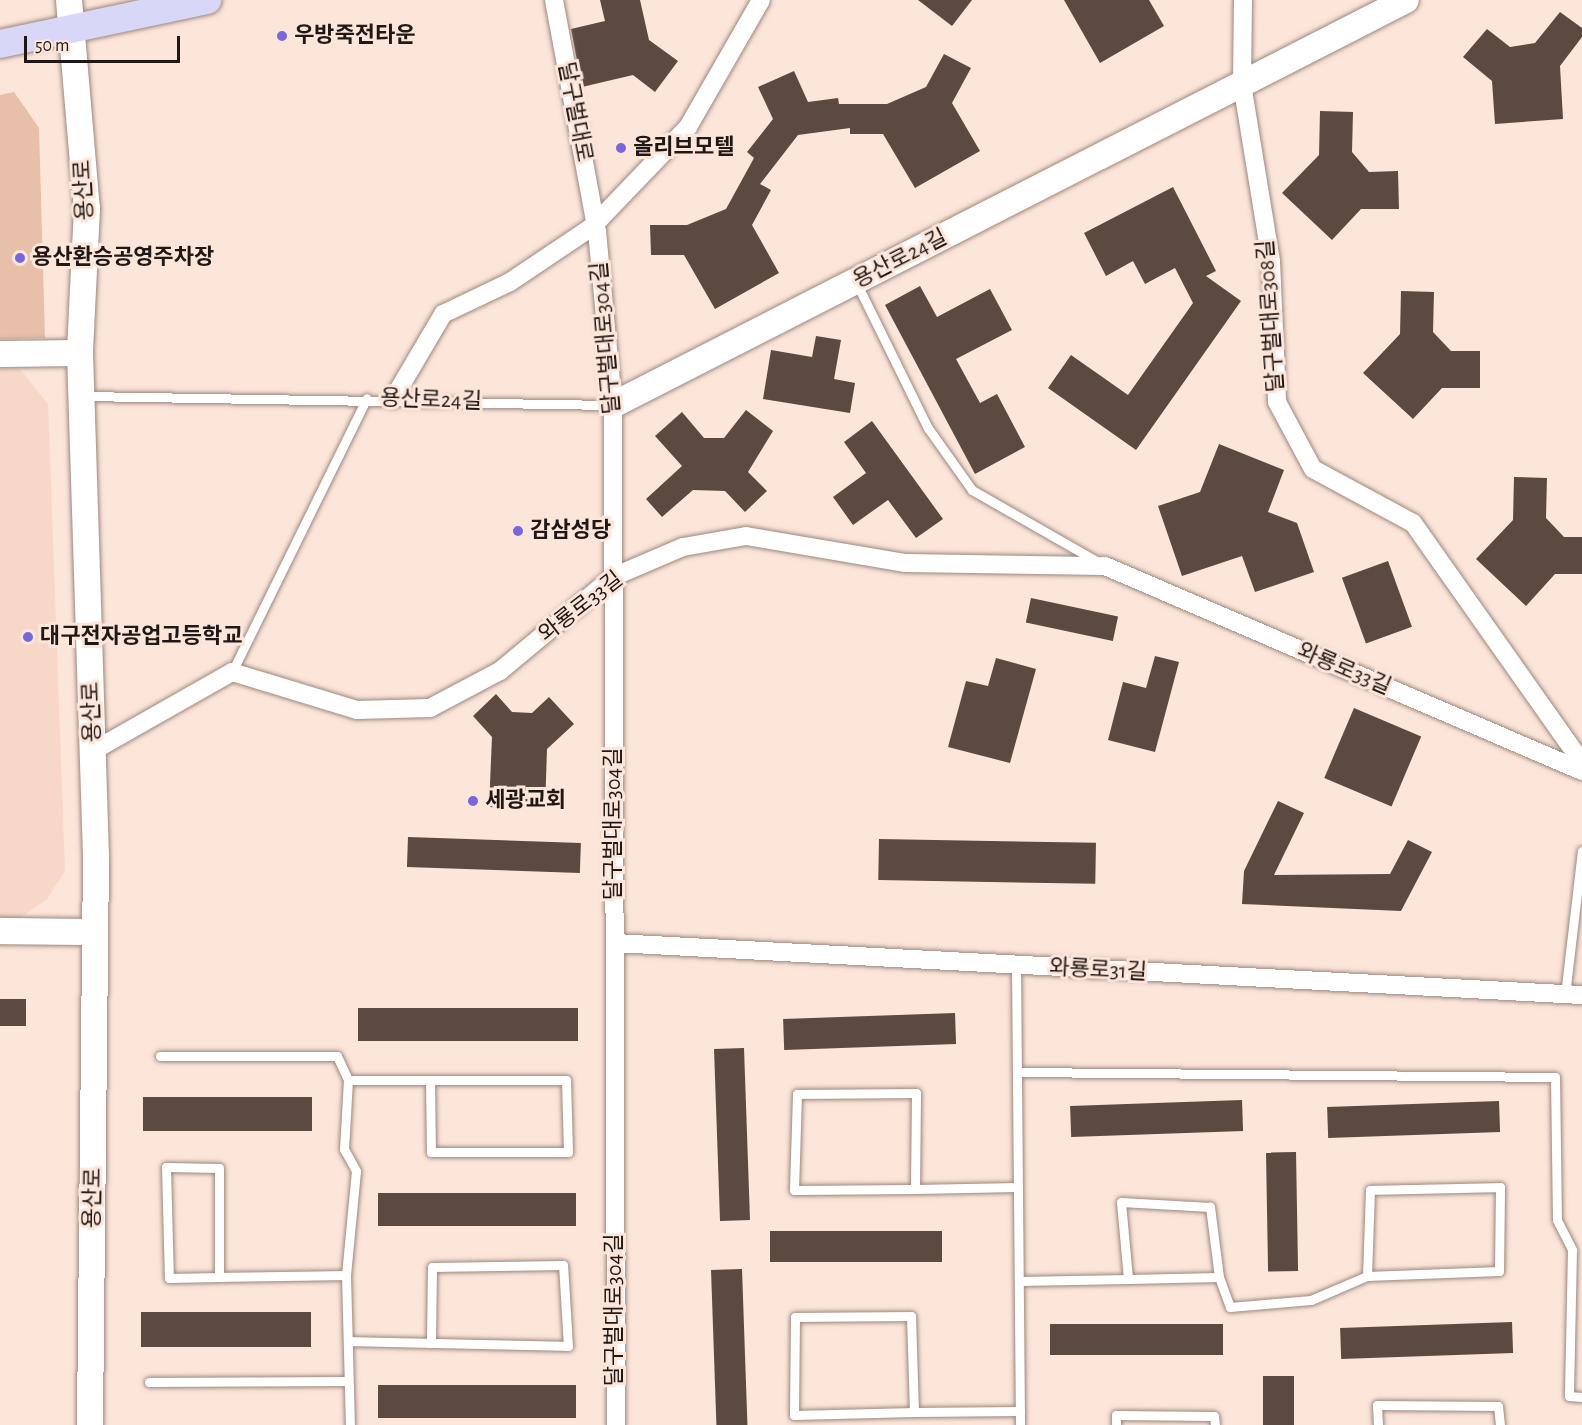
<!DOCTYPE html>
<html>
<head>
<meta charset="utf-8">
<style>
  body { margin:0 }
  #map { position:relative; width:1582px; height:1425px; overflow:hidden; background:#fce5d9; font-family:"Alegreya Sans","Noto Sans KR",sans-serif }
  div>[style] { position:absolute }
  .built>* { inset:0; background:#f7d8c8 }
  .green>* { inset:0; background:#e8bfa8 }
  .building>* { inset:0; background:#5c493f; transform-origin:0 0 }
  .roads { filter:drop-shadow(0 0 2px #9d887d) drop-shadow(0 0 2px #9d887d) }
  .lane>* { height:9px; margin:-4.5px; padding:0 4.5px; transform-origin:4.5px; border-radius:4.5px; background:#fff }
  .street>* { height:18px; margin:-9px; padding:0 9px; transform-origin:9px; border-radius:9px; background:#fff }
  .secondary>* { height:26px; margin:-13px; padding:0 13px; transform-origin:13px; border-radius:13px; background:#fff }
  .primary>* { height:28px; margin:-14px; padding:0 14px; transform-origin:14px; border-radius:14px; background:#d8d7f8 }
  .dots>* { width:16px; height:16px; translate:-50% -50%; box-sizing:border-box; border:3px solid #fce5d9; border-radius:50% }
  span { translate:-50% -50%; white-space:nowrap; text-align:center; line-height:1.15; -webkit-text-stroke:6px #fce5d9; paint-order:stroke }
  .poi-label { font-size:22px; color:#201814; font-weight:700 }
  .left { translate:0 -50%; text-align:left }
  .street-label { font-size:22px; color:#201814 }
  .scale { position:absolute; left:24px; top:36px; width:156px; height:27px; box-sizing:border-box; border:3px solid #201814; border-top:0; padding-left:8px; font-size:18px; line-height:21px; white-space:nowrap; color:#201814; -webkit-text-stroke:4px #fce5d9; paint-order:stroke }
</style>
</head>
<body>
<div id="map">
  <div class="built">
    <div style="clip-path:polygon(0 369px,20px 369px,48px 404px,65px 871px,47px 899px,16px 921px,0 921px)"></div>
  </div>
  <div class="green">
    <div style="clip-path:polygon(14px 92px,39px 128px,45px 338px,0 339px,0 95px)"></div>
  </div>
  <div class="building">
    <div style="clip-path:polygon(600px 0,640px 0,649px 40px,678px 61px,655px 92px,633px 75px,582px 87px,571px 29px,605px 21px)"></div>
    <div style="clip-path:polygon(918px 0,972px 0,952px 26px)"></div>
    <div style="clip-path:polygon(1064px 0,1149px 0,1164px 26px,1100px 63px)"></div>
    <div style="clip-path:polygon(1560px 12px,1582px 28px,1582px 37px,1560px 66px,1563px 119px,1495px 124px,1492px 81px,1463px 57px,1487px 29px,1510px 47px,1535px 43px)"></div>
    <div style="clip-path:polygon(944px 54px,971px 68px,952px 103px,980px 151px,915px 188px,883px 134px,850px 134px,850px 128px,798px 135px,760px 184px,771px 190px,752px 225px,779px 273px,715px 309px,684px 255px,651px 255px,650px 225px,687px 225px,726px 209px,754px 158px,747px 152px,773px 119px,758px 87px,794px 71px,808px 102px,838px 98px,839px 104px,887px 104px,926px 87px)"></div>
    <div style="clip-path:polygon(1320px 111px,1353px 112px,1352px 152px,1369px 172px,1398px 171px,1399px 209px,1361px 209px,1332px 240px,1282px 193px,1319px 155px)"></div>
    <div style="clip-path:polygon(1173px 187px,1216px 271px,1206px 276px,1241px 301px,1136px 450px,1048px 388px,1071px 355px,1128px 395px,1193px 303px,1175px 268px,1145px 284px,1133px 261px,1106px 276px,1084px 233px)"></div>
    <div style="clip-path:polygon(920px 286px,937px 317px,990px 289px,1012px 330px,956px 359px,980px 403px,997px 394px,1025px 447px,975px 474px,885px 305px)"></div>
    <div style="clip-path:polygon(1401px 291px,1434px 292px,1433px 332px,1451px 351px,1480px 351px,1480px 388px,1442px 388px,1413px 419px,1363px 373px,1400px 334px)"></div>
    <div style="clip-path:polygon(816px 336px,841px 340px,834px 379px,855px 383px,850px 413px,763px 399px,771px 350px,812px 357px)"></div>
    <div style="clip-path:polygon(746px 410px,773px 431px,748px 472px,767px 491px,745px 512px,725px 491px,693px 490px,662px 517px,646px 499px,682px 466px,655px 436px,682px 412px,704px 438px,724px 438px)"></div>
    <div style="clip-path:polygon(872px 421px,943px 519px,916px 538px,888px 500px,853px 525px,833px 497px,866px 473px,844px 442px)"></div>
    <div style="clip-path:polygon(1219px 444px,1284px 470px,1268px 512px,1297px 523px,1314px 572px,1255px 592px,1242px 556px,1182px 576px,1158px 506px,1200px 492px)"></div>
    <div style="clip-path:polygon(1514px 477px,1547px 478px,1546px 518px,1564px 537px,1582px 537px,1582px 574px,1555px 574px,1526px 606px,1476px 559px,1513px 520px)"></div>
    <div style="left:1388px;top:561px;width:70px;height:49px;rotate:70deg"></div>
    <div style="left:1031px;top:598px;width:89px;height:25px;rotate:12deg"></div>
    <div style="clip-path:polygon(1155px 656px,1179px 662px,1155px 752px,1108px 740px,1123px 682px,1146px 688px)"></div>
    <div style="clip-path:polygon(996px 658px,1036px 669px,1010px 763px,948px 747px,966px 681px,988px 686px)"></div>
    <div style="clip-path:polygon(496px 694px,512px 712px,532px 713px,549px 697px,574px 724px,547px 749px,545px 809px,489px 807px,492px 737px,473px 716px)"></div>
    <div style="left:1354px;top:708px;width:73px;height:76px;rotate:23deg"></div>
    <div style="clip-path:polygon(1278px 801px,1304px 813px,1274px 875px,1390px 874px,1408px 840px,1432px 852px,1401px 911px,1242px 904px,1244px 871px)"></div>
    <div style="left:408px;top:837px;width:173px;height:30px;rotate:2deg"></div>
    <div style="left:879px;top:839px;width:217px;height:41px;rotate:1deg"></div>
    <div style="left:0;top:999px;width:26px;height:27px"></div>
    <div style="left:358px;top:1008px;width:220px;height:33px"></div>
    <div style="left:955px;top:1013px;width:31px;height:172px;rotate:88deg"></div>
    <div style="left:744px;top:1048px;width:172px;height:30px;rotate:88deg"></div>
    <div style="left:143px;top:1097px;width:169px;height:34px"></div>
    <div style="left:1242px;top:1100px;width:31px;height:172px;rotate:88deg"></div>
    <div style="left:1499px;top:1101px;width:31px;height:172px;rotate:88deg"></div>
    <div style="left:1296px;top:1152px;width:119px;height:30px;rotate:89deg"></div>
    <div style="left:378px;top:1193px;width:198px;height:33px"></div>
    <div style="left:942px;top:1231px;width:31px;height:172px;rotate:90deg"></div>
    <div style="left:742px;top:1269px;width:156px;height:31px;rotate:88deg"></div>
    <div style="left:141px;top:1312px;width:170px;height:35px"></div>
    <div style="left:1512px;top:1322px;width:31px;height:172px;rotate:88deg"></div>
    <div style="left:1223px;top:1324px;width:31px;height:173px;rotate:90deg"></div>
    <div style="left:1294px;top:1376px;width:49px;height:31px;rotate:90deg"></div>
    <div style="left:378px;top:1385px;width:198px;height:33px"></div>
  </div>
  <div class="roads">
    <div class="lane">
      <div style="left:857px;top:284px;width:161px;rotate:63.8deg"></div>
      <div style="left:928px;top:428px;width:76px;rotate:54.6deg"></div>
      <div style="left:972px;top:490px;width:145px;rotate:29.7deg"></div>
      <div style="left:84px;top:396px;width:526px;rotate:0.98deg"></div>
      <div style="left:232px;top:672px;width:305px;rotate:-63.8deg"></div>
      <div style="left:1016px;top:965px;width:460px;rotate:89.5deg"></div>
      <div style="left:1565px;top:995px;width:145px;rotate:-83.3deg"></div>
      <div style="left:160px;top:1056px;width:177px"></div>
      <div style="left:337px;top:1056px;width:26px;rotate:65deg"></div>
      <div style="left:348px;top:1080px;width:69px;rotate:93.3deg"></div>
      <div style="left:344px;top:1149px;width:25px;rotate:61deg"></div>
      <div style="left:356px;top:1171px;width:104px;rotate:95.5deg"></div>
      <div style="left:346px;top:1275px;width:150px;rotate:88.5deg"></div>
      <div style="left:1017px;top:1072px;width:538px;rotate:0.53deg"></div>
      <div style="left:1555px;top:1077px;width:143px;rotate:89.2deg"></div>
      <div style="left:1557px;top:1220px;width:34px;rotate:63deg"></div>
      <div style="left:1572px;top:1250px;width:146px;rotate:91.2deg"></div>
      <div style="left:1569px;top:1396px;width:13px;rotate:4deg"></div>
      <div style="left:348px;top:1080px;width:218px"></div>
      <div style="left:566px;top:1080px;width:72px;rotate:88.4deg"></div>
      <div style="left:568px;top:1152px;width:137px;rotate:180deg"></div>
      <div style="left:431px;top:1152px;width:72px;rotate:-90.8deg"></div>
      <div style="left:915px;top:1189px;width:96px;rotate:-89.4deg"></div>
      <div style="left:916px;top:1093px;width:119px;rotate:179.5deg"></div>
      <div style="left:797px;top:1094px;width:96px;rotate:91.8deg"></div>
      <div style="left:794px;top:1190px;width:121px;rotate:-0.5deg"></div>
      <div style="left:915px;top:1189px;width:103px;rotate:-1.1deg"></div>
      <div style="left:219px;top:1277px;width:109px;rotate:-90deg"></div>
      <div style="left:219px;top:1168px;width:53px;rotate:-178.9deg"></div>
      <div style="left:166px;top:1167px;width:111px;rotate:88.5deg"></div>
      <div style="left:169px;top:1278px;width:50px;rotate:-1.1deg"></div>
      <div style="left:219px;top:1277px;width:127px;rotate:-0.9deg"></div>
      <div style="left:1219px;top:1277px;width:32px;rotate:70deg"></div>
      <div style="left:1230px;top:1307px;width:81px;rotate:-4.9deg"></div>
      <div style="left:1311px;top:1300px;width:61px;rotate:-23.2deg"></div>
      <div style="left:1367px;top:1276px;width:132px;rotate:-2.2deg"></div>
      <div style="left:1499px;top:1271px;width:84px;rotate:-89.3deg"></div>
      <div style="left:1500px;top:1187px;width:130px;rotate:178.7deg"></div>
      <div style="left:1370px;top:1190px;width:86px;rotate:92deg"></div>
      <div style="left:1019px;top:1281px;width:109px;rotate:-1.1deg"></div>
      <div style="left:1128px;top:1279px;width:91px;rotate:-1.3deg"></div>
      <div style="left:1219px;top:1277px;width:71px;rotate:-97.3deg"></div>
      <div style="left:1210px;top:1207px;width:89px;rotate:-176.8deg"></div>
      <div style="left:1121px;top:1202px;width:77px;rotate:84.8deg"></div>
      <div style="left:349px;top:1341px;width:219px;rotate:1.3deg"></div>
      <div style="left:568px;top:1346px;width:81px;rotate:-93.5deg"></div>
      <div style="left:563px;top:1265px;width:131px;rotate:179.1deg"></div>
      <div style="left:432px;top:1267px;width:76px;rotate:90.8deg"></div>
      <div style="left:149px;top:1382px;width:198px;rotate:-0.3deg"></div>
      <div style="left:914px;top:1412px;width:96px;rotate:-91.8deg"></div>
      <div style="left:911px;top:1316px;width:116px;rotate:179.5deg"></div>
      <div style="left:795px;top:1317px;width:98px;rotate:90.6deg"></div>
      <div style="left:794px;top:1415px;width:120px;rotate:-1.4deg"></div>
      <div style="left:914px;top:1412px;width:106px;rotate:-0.5deg"></div>
      <div style="left:1116px;top:1425px;width:10px;rotate:-90deg"></div>
      <div style="left:1116px;top:1415px;width:98px;rotate:0.6deg"></div>
      <div style="left:1214px;top:1416px;width:9px;rotate:84deg"></div>
      <div style="left:1378px;top:1425px;width:20px;rotate:-93deg"></div>
      <div style="left:1377px;top:1405px;width:121px;rotate:0.5deg"></div>
      <div style="left:1498px;top:1406px;width:19px;rotate:84deg"></div>
    </div>
    <div class="street">
      <div style="left:554px;top:0;width:235px;rotate:79.5deg"></div>
      <div style="left:597px;top:231px;width:175px;rotate:84.7deg"></div>
      <div style="left:613px;top:405px;width:1020px;rotate:89.83deg"></div>
      <div style="left:1243px;top:0;width:84px;rotate:90.7deg"></div>
      <div style="left:1242px;top:84px;width:180px;rotate:80.7deg"></div>
      <div style="left:1271px;top:262px;width:140px;rotate:87.5deg"></div>
      <div style="left:1277px;top:402px;width:76px;rotate:61.8deg"></div>
      <div style="left:1313px;top:469px;width:114px;rotate:28.4deg"></div>
      <div style="left:1413px;top:523px;width:294px;rotate:54.8deg"></div>
      <div style="left:393px;top:399px;width:99px;rotate:-59.5deg"></div>
      <div style="left:443px;top:314px;width:74px;rotate:-25.5deg"></div>
      <div style="left:510px;top:282px;width:99px;rotate:-33.9deg"></div>
      <div style="left:592px;top:227px;width:139px;rotate:-46.2deg"></div>
      <div style="left:688px;top:127px;width:146px;rotate:-60.1deg"></div>
      <div style="left:93px;top:751px;width:160px;rotate:-29.6deg"></div>
      <div style="left:232px;top:672px;width:131px;rotate:16.9deg"></div>
      <div style="left:357px;top:710px;width:73px;rotate:-1.6deg"></div>
      <div style="left:430px;top:708px;width:79px;rotate:-27.9deg"></div>
      <div style="left:500px;top:671px;width:147px;rotate:-39.8deg"></div>
      <div style="left:613px;top:577px;width:76px;rotate:-23.2deg"></div>
      <div style="left:683px;top:547px;width:64px;rotate:-9.9deg"></div>
      <div style="left:746px;top:536px;width:162px;rotate:9.6deg"></div>
      <div style="left:906px;top:563px;width:199px;rotate:0.9deg"></div>
      <div style="left:1105px;top:566px;width:519px;rotate:23.26deg"></div>
      <div style="left:615px;top:943px;width:968px;rotate:3.08deg"></div>
    </div>
    <div class="secondary">
      <div style="left:69px;top:0;width:209px;rotate:85.1deg"></div>
      <div style="left:87px;top:208px;width:145px;rotate:92.8deg"></div>
      <div style="left:80px;top:353px;width:504px;rotate:88.18deg"></div>
      <div style="left:96px;top:857px;width:568px;rotate:90.61deg"></div>
      <div style="left:0;top:354px;width:80px;rotate:-0.7deg"></div>
      <div style="left:613px;top:405px;width:890px;rotate:-27.05deg"></div>
      <div style="left:0;top:931px;width:95px;rotate:0.6deg"></div>
    </div>
    <div class="primary">
      <div style="left:0;top:44px;width:212px;rotate:-12deg"></div>
    </div>
  </div>
  <div class="dots">
    <div style="left:282px;top:36px;background:#7766e1"></div>
    <div style="left:621px;top:148px;background:#7766e1"></div>
    <div style="left:20px;top:258px;background:#7766e1"></div>
    <div style="left:518px;top:531px;background:#7766e1"></div>
    <div style="left:28px;top:637px;background:#7766e1"></div>
    <div style="left:473px;top:801px;background:#7766e1"></div>
  </div>
  <div class="poi-label">
    <span class="left" style="left:294px;top:36px">우방죽전타운</span>
    <span class="left" style="left:633px;top:148px">올리브모텔</span>
    <span class="left" style="left:32px;top:258px">용산환승공영주차장</span>
    <span class="left" style="left:530px;top:531px">감삼성당</span>
    <span class="left" style="left:40px;top:637px">대구전자공업고등학교</span>
    <span class="left" style="left:485px;top:801px">세광교회</span>
  </div>
  <div class="street-label">
    <span style="left:575px;top:112px;rotate:79deg">달구벌대로</span>
    <span style="left:84px;top:190px;rotate:-93deg">용산로</span>
    <span style="left:900px;top:259px;rotate:-27deg">용산로24길</span>
    <span style="left:1271px;top:316px;rotate:-94deg">달구벌대로308길</span>
    <span style="left:606px;top:338px;rotate:-95deg">달구벌대로304길</span>
    <span style="left:431px;top:400px;rotate:2deg">용산로24길</span>
    <span style="left:581px;top:607px;rotate:-38deg">와룡로33길</span>
    <span style="left:1344px;top:669px;rotate:23deg">와룡로33길</span>
    <span style="left:92px;top:712px;rotate:-92deg">용산로</span>
    <span style="left:614px;top:824px;rotate:-90deg">달구벌대로304길</span>
    <span style="left:1098px;top:970px;rotate:3deg">와룡로31길</span>
    <span style="left:93px;top:1198px;rotate:-89deg">용산로</span>
    <span style="left:615px;top:1310px;rotate:-90deg">달구벌대로304길</span>
  </div>
  <div class="scale">50 m</div>
</div>
</body>
</html>
